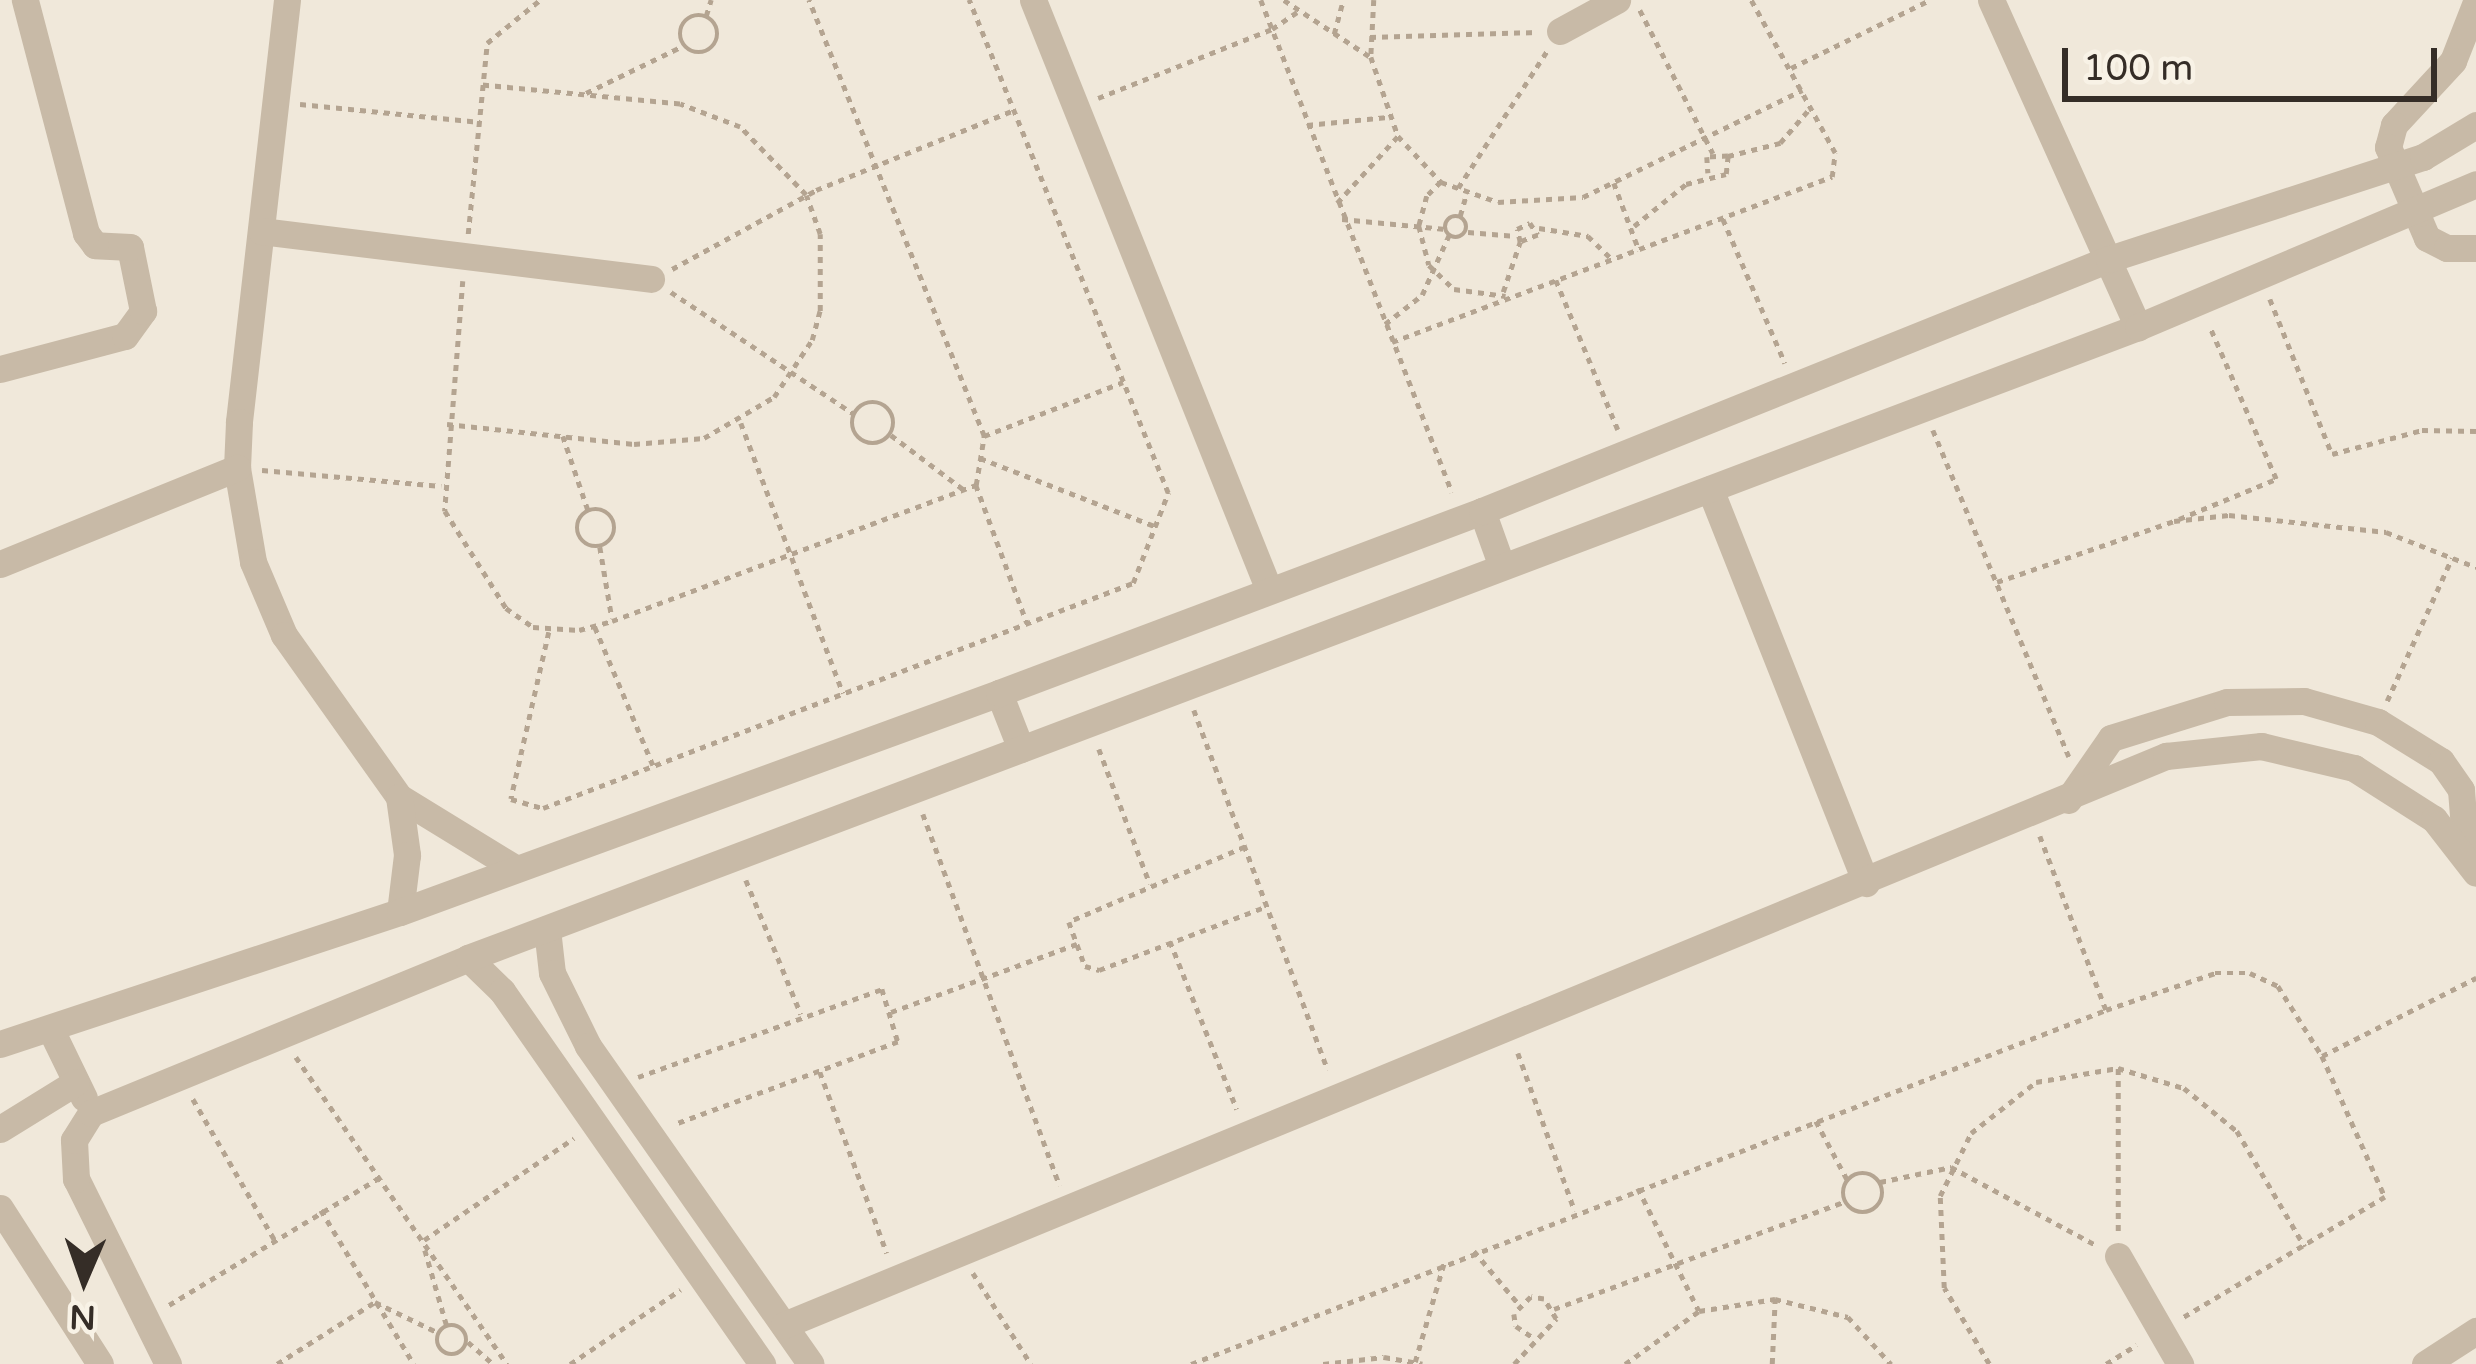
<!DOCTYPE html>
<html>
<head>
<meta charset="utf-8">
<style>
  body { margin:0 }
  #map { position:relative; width:2476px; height:1364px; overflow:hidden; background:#f0e8da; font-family:"Varela Round",sans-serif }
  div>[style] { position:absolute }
  .path>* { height:4.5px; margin-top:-2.25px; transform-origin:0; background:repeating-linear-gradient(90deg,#b4a491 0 6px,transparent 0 12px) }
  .path>.ring { margin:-2.25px; padding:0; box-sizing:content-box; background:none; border:4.5px solid #b4a491; border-radius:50% }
  .minor>* { height:27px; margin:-13.5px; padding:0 13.5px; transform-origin:13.5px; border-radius:13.5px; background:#c8baa7 }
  span { translate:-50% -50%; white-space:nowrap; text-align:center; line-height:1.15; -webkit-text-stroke:9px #f8f2e6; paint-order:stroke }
  .north { position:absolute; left:24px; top:1220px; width:120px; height:120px; -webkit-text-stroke:9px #f8f2e6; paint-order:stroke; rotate:182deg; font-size:33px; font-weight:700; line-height:48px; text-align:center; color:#352d27 }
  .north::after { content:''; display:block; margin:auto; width:42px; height:54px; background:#352d27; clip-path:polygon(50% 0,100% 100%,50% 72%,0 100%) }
  .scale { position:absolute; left:2062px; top:48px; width:375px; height:54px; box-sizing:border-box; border:6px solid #352d27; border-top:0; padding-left:15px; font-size:36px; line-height:42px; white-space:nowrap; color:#352d27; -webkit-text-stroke:9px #f8f2e6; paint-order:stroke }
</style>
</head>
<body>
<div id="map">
  <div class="path">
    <div style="left:1261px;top:0;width:528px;rotate:68.78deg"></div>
    <div style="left:1284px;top:0;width:102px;rotate:33.4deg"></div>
    <div style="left:1374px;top:0;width:57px;rotate:93deg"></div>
    <div style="left:1371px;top:57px;width:83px;rotate:71.1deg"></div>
    <div style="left:1398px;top:136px;width:63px;rotate:46.9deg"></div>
    <div style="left:1441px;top:182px;width:60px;rotate:19.3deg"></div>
    <div style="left:1498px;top:202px;width:85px;rotate:-3.4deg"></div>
    <div style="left:1583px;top:197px;width:244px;rotate:-26deg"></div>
    <div style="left:1640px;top:10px;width:161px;rotate:63deg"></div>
    <div class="ring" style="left:680px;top:15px;width:33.5px;height:33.5px"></div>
    <div style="left:706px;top:16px;width:17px;rotate:-73deg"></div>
    <div style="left:1334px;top:34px;width:35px;rotate:-75deg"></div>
    <div style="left:1370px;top:37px;width:166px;rotate:-1.7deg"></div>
    <div style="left:1791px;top:68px;width:155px;rotate:-26.1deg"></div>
    <div style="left:586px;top:93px;width:108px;rotate:-25.9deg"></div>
    <div style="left:1098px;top:98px;width:187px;rotate:-21.6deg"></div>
    <div style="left:1272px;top:29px;width:30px;rotate:-34deg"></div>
    <div style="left:300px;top:104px;width:181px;rotate:5.7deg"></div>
    <div style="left:1307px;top:125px;width:81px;rotate:-5.6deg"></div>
    <div style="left:1728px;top:156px;width:54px;rotate:-14deg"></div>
    <div style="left:1780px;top:143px;width:48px;rotate:-49.3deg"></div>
    <div style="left:1441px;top:182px;width:20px;rotate:135deg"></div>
    <div style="left:1427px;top:196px;width:31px;rotate:105deg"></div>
    <div style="left:1419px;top:226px;width:40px;rotate:75.6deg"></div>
    <div style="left:1429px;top:265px;width:35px;rotate:44deg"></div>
    <div style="left:1454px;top:289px;width:52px;rotate:7.7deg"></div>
    <div style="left:1614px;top:183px;width:72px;rotate:69.5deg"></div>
    <div style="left:1458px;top:188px;width:163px;rotate:-57deg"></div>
    <div style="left:1337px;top:203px;width:91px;rotate:-47.7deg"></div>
    <div style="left:1460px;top:216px;width:25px;rotate:-74deg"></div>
    <div class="ring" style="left:1445px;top:216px;width:17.5px;height:17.5px"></div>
    <div style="left:1342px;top:219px;width:104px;rotate:5.5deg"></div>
    <div style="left:1723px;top:219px;width:157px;rotate:66.7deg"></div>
    <div style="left:1634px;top:226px;width:67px;rotate:-38.9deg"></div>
    <div style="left:1686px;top:184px;width:41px;rotate:-14deg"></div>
    <div style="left:1726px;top:174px;width:18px;rotate:-84deg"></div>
    <div style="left:1728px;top:156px;width:21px;rotate:177deg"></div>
    <div style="left:1707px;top:157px;width:16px;rotate:86deg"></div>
    <div style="left:1539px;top:228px;width:50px;rotate:9.3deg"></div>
    <div style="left:1588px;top:236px;width:35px;rotate:44deg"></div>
    <div style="left:1468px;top:232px;width:48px;rotate:4.8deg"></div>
    <div style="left:468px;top:234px;width:192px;rotate:-84.3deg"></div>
    <div style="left:487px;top:43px;width:68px;rotate:-39.1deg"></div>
    <div style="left:672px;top:269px;width:164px;rotate:-28.7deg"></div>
    <div style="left:816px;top:190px;width:214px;rotate:-22deg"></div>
    <div style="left:1556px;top:280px;width:162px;rotate:67.5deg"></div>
    <div style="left:463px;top:281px;width:231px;rotate:94.5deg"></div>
    <div style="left:445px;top:511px;width:115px;rotate:57.8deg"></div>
    <div style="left:506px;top:608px;width:33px;rotate:35deg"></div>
    <div style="left:533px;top:627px;width:46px;rotate:3.7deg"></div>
    <div style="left:579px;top:630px;width:34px;rotate:-15deg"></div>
    <div style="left:612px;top:621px;width:389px;rotate:-20.5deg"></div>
    <div style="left:976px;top:485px;width:50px;rotate:-80.7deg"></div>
    <div style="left:984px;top:436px;width:470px;rotate:-111.9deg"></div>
    <div style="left:671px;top:292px;width:220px;rotate:33.7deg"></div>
    <div style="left:1503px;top:292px;width:53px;rotate:-71.2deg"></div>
    <div style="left:1520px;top:242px;width:13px;rotate:-103deg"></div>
    <div style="left:1517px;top:229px;width:14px;rotate:-25deg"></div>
    <div style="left:1530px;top:223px;width:14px;rotate:56deg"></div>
    <div style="left:1538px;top:235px;width:19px;rotate:159deg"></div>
    <div style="left:2270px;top:299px;width:167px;rotate:68.2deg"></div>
    <div style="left:2332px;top:454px;width:93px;rotate:-14.9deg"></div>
    <div style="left:2422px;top:430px;width:54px;rotate:1.1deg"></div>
    <div style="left:1385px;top:324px;width:47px;rotate:-38.1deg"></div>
    <div style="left:1422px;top:295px;width:66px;rotate:-65.8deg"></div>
    <div style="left:1392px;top:342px;width:470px;rotate:-20.6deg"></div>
    <div style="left:1832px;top:177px;width:24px;rotate:-83deg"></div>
    <div style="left:1835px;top:153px;width:175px;rotate:-118.8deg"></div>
    <div class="ring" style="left:852px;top:402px;width:37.5px;height:37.5px"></div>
    <div style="left:741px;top:423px;width:289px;rotate:69.3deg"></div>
    <div style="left:447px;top:424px;width:188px;rotate:6.1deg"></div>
    <div style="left:634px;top:444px;width:70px;rotate:-4.9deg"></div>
    <div style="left:704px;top:438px;width:81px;rotate:-30.4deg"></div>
    <div style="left:774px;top:397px;width:69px;rotate:-56.3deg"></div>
    <div style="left:812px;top:340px;width:30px;rotate:-75deg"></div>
    <div style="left:820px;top:311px;width:77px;rotate:-90deg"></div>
    <div style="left:820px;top:234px;width:41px;rotate:-109.7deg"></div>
    <div style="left:806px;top:195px;width:95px;rotate:-134.1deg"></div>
    <div style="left:740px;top:127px;width:64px;rotate:-159deg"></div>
    <div style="left:680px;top:104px;width:199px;rotate:-174.5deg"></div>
    <div style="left:1933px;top:430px;width:354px;rotate:67.4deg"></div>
    <div style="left:891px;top:435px;width:90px;rotate:36.9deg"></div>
    <div style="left:563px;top:436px;width:78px;rotate:71.3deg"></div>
    <div style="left:984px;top:436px;width:149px;rotate:-21.2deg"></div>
    <div style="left:980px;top:458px;width:187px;rotate:21.3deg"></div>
    <div style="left:262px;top:470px;width:180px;rotate:5.1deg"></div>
    <div style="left:976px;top:485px;width:147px;rotate:69.7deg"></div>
    <div class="ring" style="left:577px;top:509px;width:33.5px;height:33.5px"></div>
    <div style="left:2179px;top:519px;width:105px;rotate:-22.4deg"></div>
    <div style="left:2276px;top:479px;width:167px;rotate:-113.6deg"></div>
    <div style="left:600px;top:547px;width:72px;rotate:80.4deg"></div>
    <div style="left:1997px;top:582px;width:187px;rotate:-19deg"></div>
    <div style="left:2174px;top:521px;width:55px;rotate:-6.2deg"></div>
    <div style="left:2229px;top:515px;width:158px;rotate:6.2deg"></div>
    <div style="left:2386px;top:532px;width:97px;rotate:21.3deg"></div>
    <div style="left:595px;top:627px;width:150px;rotate:67.2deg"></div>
    <div style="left:549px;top:632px;width:171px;rotate:102.8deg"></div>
    <div style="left:511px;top:799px;width:33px;rotate:16deg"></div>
    <div style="left:543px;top:808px;width:631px;rotate:-20.87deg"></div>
    <div style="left:1133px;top:583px;width:97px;rotate:-68.7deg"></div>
    <div style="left:1168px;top:493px;width:532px;rotate:-111.98deg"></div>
    <div style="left:2387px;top:701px;width:157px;rotate:-65.6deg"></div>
    <div style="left:1194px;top:710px;width:384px;rotate:69.6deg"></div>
    <div style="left:1099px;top:749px;width:144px;rotate:69.3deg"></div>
    <div style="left:923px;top:814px;width:396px;rotate:69.8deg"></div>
    <div style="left:2040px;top:836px;width:186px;rotate:69.2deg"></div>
    <div style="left:1245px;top:847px;width:191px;rotate:156.9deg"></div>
    <div style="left:1069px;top:922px;width:47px;rotate:70deg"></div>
    <div style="left:1085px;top:966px;width:15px;rotate:16deg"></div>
    <div style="left:1099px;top:970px;width:178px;rotate:-20.8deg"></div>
    <div style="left:746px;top:880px;width:145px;rotate:67.7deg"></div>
    <div style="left:1170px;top:941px;width:181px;rotate:68.3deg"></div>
    <div style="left:891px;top:1012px;width:198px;rotate:-20.1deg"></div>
    <div style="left:1518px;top:1053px;width:168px;rotate:70.2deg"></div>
    <div style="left:2322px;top:1056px;width:173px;rotate:-26.9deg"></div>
    <div style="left:296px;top:1057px;width:373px;rotate:55.5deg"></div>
    <div style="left:820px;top:1072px;width:193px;rotate:69.7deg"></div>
    <div style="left:638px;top:1077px;width:259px;rotate:-19.8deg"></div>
    <div style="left:882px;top:989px;width:55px;rotate:73.2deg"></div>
    <div style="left:898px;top:1042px;width:239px;rotate:159.7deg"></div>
    <div style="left:193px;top:1099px;width:162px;rotate:59.9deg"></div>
    <div style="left:1816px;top:1121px;width:66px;rotate:61.9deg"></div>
    <div class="ring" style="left:1843px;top:1173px;width:35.5px;height:35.5px"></div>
    <div style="left:1880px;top:1182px;width:73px;rotate:-11.9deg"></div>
    <div style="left:1951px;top:1167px;width:167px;rotate:28.3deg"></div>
    <div style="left:1638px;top:1188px;width:137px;rotate:63.6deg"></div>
    <div style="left:321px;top:1210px;width:180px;rotate:58.9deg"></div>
    <div style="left:2118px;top:1231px;width:163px;rotate:-90deg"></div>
    <div style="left:424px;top:1240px;width:181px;rotate:-34.2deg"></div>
    <div style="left:425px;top:1250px;width:79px;rotate:73.9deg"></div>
    <div style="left:1474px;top:1251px;width:67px;rotate:49.9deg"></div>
    <div style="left:973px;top:1273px;width:108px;rotate:57.5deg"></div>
    <div style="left:169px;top:1305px;width:245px;rotate:-31.2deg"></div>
    <div style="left:1554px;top:1309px;width:309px;rotate:-20.3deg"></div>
    <div class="ring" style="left:437px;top:1325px;width:25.5px;height:25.5px"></div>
    <div style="left:468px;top:1342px;width:33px;rotate:41deg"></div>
    <div style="left:1415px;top:1362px;width:103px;rotate:-73.7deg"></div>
    <div style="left:277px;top:1364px;width:116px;rotate:-32.3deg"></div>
    <div style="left:375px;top:1302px;width:71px;rotate:25.8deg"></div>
    <div style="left:570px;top:1364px;width:133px;rotate:-33.9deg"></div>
    <div style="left:1191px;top:1364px;width:981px;rotate:-21.15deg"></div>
    <div style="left:2106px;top:1010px;width:115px;rotate:-18.7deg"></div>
    <div style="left:2215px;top:973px;width:35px"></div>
    <div style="left:2250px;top:973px;width:31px;rotate:25deg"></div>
    <div style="left:2278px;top:986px;width:83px;rotate:57.8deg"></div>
    <div style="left:2322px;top:1056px;width:154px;rotate:65.9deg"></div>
    <div style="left:2385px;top:1197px;width:235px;rotate:149.1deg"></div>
    <div style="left:1323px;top:1364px;width:61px;rotate:-6.5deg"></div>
    <div style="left:1384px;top:1357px;width:39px;rotate:10deg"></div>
    <div style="left:1514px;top:1364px;width:62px;rotate:-47deg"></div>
    <div style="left:1556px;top:1319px;width:23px;rotate:-121deg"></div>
    <div style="left:1544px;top:1299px;width:13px;rotate:-171deg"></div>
    <div style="left:1531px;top:1297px;width:24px;rotate:135deg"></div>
    <div style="left:1514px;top:1314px;width:12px;rotate:81deg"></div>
    <div style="left:1516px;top:1326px;width:22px;rotate:34deg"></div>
    <div style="left:1625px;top:1364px;width:91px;rotate:-35.6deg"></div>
    <div style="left:1699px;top:1311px;width:77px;rotate:-9deg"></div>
    <div style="left:1775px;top:1299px;width:75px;rotate:13.9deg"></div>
    <div style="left:1848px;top:1317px;width:64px;rotate:47.5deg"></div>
    <div style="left:1772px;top:1364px;width:65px;rotate:-87.4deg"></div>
    <div style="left:1989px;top:1364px;width:88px;rotate:-120.6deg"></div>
    <div style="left:1944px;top:1288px;width:92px;rotate:-92.5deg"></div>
    <div style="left:1940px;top:1196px;width:70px;rotate:-63.8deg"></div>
    <div style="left:1971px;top:1133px;width:83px;rotate:-38.1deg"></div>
    <div style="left:2036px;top:1082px;width:83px;rotate:-9.7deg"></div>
    <div style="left:2118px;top:1068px;width:69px;rotate:16.9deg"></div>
    <div style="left:2184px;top:1088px;width:68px;rotate:39.1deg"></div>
    <div style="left:2237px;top:1131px;width:134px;rotate:59.6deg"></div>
    <div style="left:2106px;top:1364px;width:36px;rotate:-32deg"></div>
  </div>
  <div class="minor">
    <div style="left:287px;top:0;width:425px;rotate:96.5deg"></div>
    <div style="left:239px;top:422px;width:46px;rotate:92.5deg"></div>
    <div style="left:237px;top:468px;width:95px;rotate:80.3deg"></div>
    <div style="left:253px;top:562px;width:79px;rotate:67deg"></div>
    <div style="left:284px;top:635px;width:199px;rotate:54.6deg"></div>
    <div style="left:399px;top:797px;width:136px;rotate:31.5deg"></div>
    <div style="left:1033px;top:0;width:635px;rotate:68.2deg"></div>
    <div style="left:1991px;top:0;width:359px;rotate:65.8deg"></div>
    <div style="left:2476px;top:2px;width:63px;rotate:111.3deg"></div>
    <div style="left:2453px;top:61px;width:87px;rotate:132.7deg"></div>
    <div style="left:2394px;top:125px;width:23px;rotate:105deg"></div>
    <div style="left:2388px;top:147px;width:99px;rotate:66.8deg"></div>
    <div style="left:2427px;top:238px;width:22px;rotate:27deg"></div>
    <div style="left:2447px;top:248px;width:29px"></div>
    <div style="left:1560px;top:31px;width:65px;rotate:-28.5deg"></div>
    <div style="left:261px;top:231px;width:393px;rotate:7deg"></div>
    <div style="left:0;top:369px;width:129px;rotate:-14.8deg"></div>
    <div style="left:125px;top:336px;width:31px;rotate:-54deg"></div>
    <div style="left:143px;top:311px;width:65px;rotate:-101.5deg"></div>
    <div style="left:130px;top:247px;width:35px;rotate:-177deg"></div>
    <div style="left:95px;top:245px;width:15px;rotate:-127deg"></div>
    <div style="left:86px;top:233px;width:241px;rotate:-104.7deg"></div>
    <div style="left:1710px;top:489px;width:424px;rotate:68.4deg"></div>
    <div style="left:1482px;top:511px;width:59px;rotate:70.3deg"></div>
    <div style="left:0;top:564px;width:256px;rotate:-22.1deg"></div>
    <div style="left:999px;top:693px;width:60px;rotate:68.6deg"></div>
    <div style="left:399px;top:797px;width:59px;rotate:82.1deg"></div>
    <div style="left:407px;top:855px;width:57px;rotate:97deg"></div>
    <div style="left:2068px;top:800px;width:75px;rotate:-55.3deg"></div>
    <div style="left:2111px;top:738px;width:121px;rotate:-17.2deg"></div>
    <div style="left:2227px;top:702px;width:77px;rotate:-0.7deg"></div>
    <div style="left:2304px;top:701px;width:77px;rotate:15.8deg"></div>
    <div style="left:2378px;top:722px;width:74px;rotate:31.8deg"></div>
    <div style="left:2441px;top:761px;width:35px;rotate:55deg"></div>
    <div style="left:2461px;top:790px;width:64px;rotate:85.5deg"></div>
    <div style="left:547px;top:929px;width:44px;rotate:83.5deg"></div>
    <div style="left:552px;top:973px;width:81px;rotate:63.7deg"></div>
    <div style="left:588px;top:1046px;width:388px;rotate:55deg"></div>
    <div style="left:468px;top:958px;width:47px;rotate:44.1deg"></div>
    <div style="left:502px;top:991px;width:455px;rotate:55.1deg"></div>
    <div style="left:52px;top:1032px;width:73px;rotate:64.1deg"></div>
    <div style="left:0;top:1044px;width:421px;rotate:-18.3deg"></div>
    <div style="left:400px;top:912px;width:638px;rotate:-20.08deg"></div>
    <div style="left:999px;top:693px;width:516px;rotate:-20.65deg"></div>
    <div style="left:1482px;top:511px;width:676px;rotate:-21.9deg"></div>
    <div style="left:2109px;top:259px;width:330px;rotate:-18deg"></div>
    <div style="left:2423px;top:157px;width:62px;rotate:-31.1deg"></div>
    <div style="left:0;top:1129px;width:89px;rotate:-31.7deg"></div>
    <div style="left:0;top:1208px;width:185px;rotate:57.3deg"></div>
    <div style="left:2118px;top:1256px;width:125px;rotate:60.1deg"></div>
    <div style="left:784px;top:1325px;width:1495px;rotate:-22.38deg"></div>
    <div style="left:2166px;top:756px;width:96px;rotate:-6deg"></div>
    <div style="left:2261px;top:746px;width:96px;rotate:13.3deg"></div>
    <div style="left:2354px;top:768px;width:95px;rotate:32.5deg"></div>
    <div style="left:2434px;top:819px;width:68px;rotate:52.1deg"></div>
    <div style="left:168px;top:1364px;width:207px;rotate:-116.4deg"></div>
    <div style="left:76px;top:1179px;width:39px;rotate:-93deg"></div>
    <div style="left:74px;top:1140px;width:32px;rotate:-58deg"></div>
    <div style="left:91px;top:1113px;width:408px;rotate:-22.3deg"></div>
    <div style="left:468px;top:958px;width:1785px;rotate:-20.7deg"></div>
    <div style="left:2138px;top:327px;width:367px;rotate:-22.9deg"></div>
    <div style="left:2425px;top:1364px;width:61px;rotate:-32.9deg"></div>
  </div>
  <div class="north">N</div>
  <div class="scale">100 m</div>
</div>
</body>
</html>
